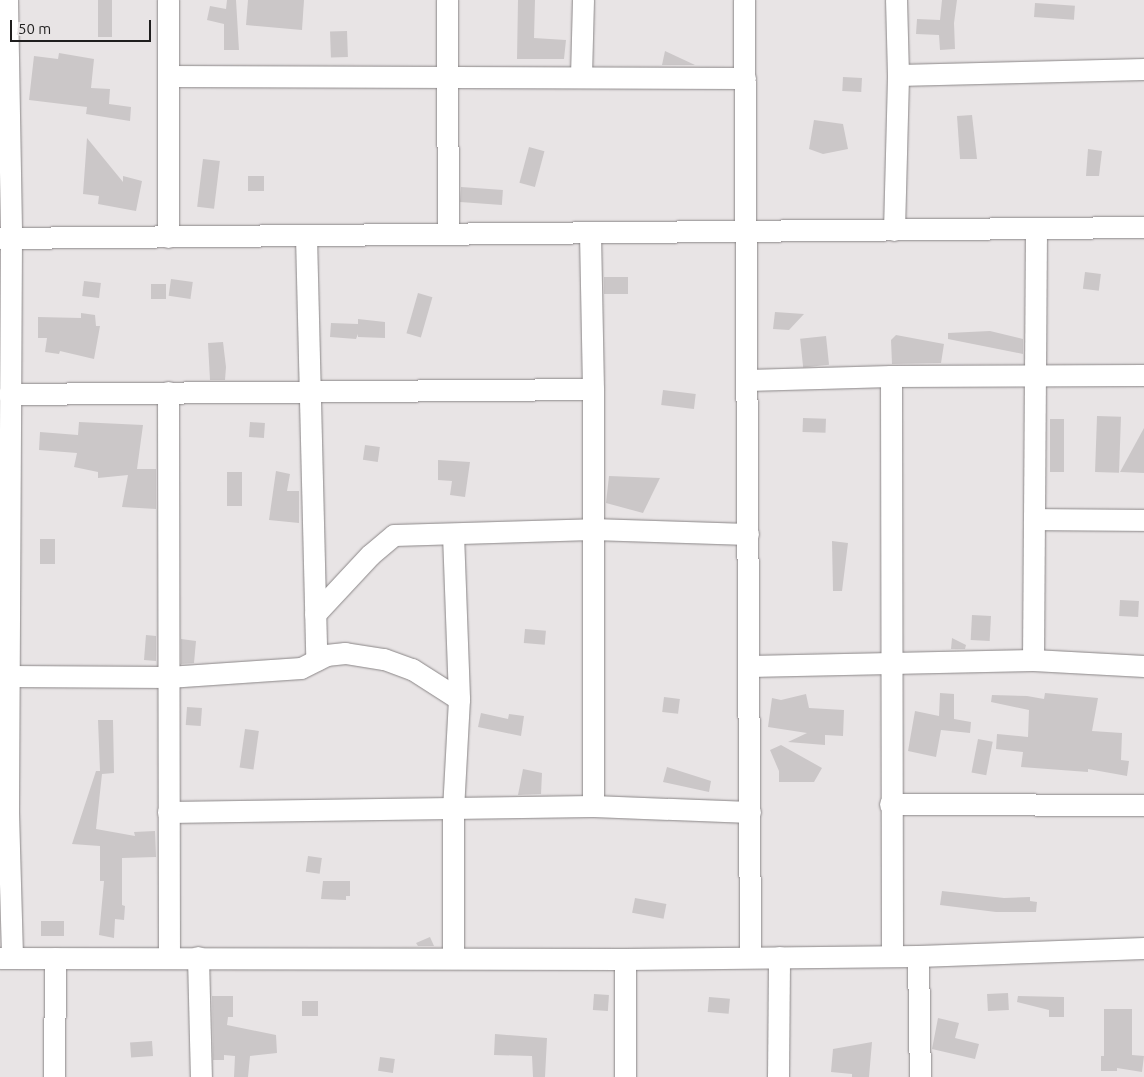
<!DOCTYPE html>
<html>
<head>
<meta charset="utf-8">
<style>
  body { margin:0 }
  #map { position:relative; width:1144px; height:1077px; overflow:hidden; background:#e8e4e5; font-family:Ubuntu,sans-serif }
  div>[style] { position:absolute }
  .building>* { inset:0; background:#cbc7c8; transform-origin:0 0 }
  .roads { filter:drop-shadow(0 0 1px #8a8687) drop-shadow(0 0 1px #8a8687) }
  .minor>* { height:21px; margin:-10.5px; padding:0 10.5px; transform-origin:10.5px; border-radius:10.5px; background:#fff }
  span { translate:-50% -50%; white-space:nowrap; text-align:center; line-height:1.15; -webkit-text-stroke:4.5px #e8e4e5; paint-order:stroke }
  .scale { position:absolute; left:10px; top:20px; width:141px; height:22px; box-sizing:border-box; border:2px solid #1f1e1e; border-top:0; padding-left:6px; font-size:15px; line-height:18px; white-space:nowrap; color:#1f1e1e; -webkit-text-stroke:4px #e8e4e5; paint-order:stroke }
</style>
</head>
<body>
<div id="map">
  <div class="building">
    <div style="left:98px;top:0;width:14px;height:37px"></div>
    <div style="clip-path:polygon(227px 0,236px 0,239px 50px,224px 50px,224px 24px,207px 20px,210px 6px,226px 9px)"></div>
    <div style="clip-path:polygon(248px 0,304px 0,302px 30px,246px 25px)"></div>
    <div style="clip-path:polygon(518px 0,535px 0,534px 38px,566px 40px,564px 59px,517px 59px)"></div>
    <div style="clip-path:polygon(942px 0,957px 0,954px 23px,955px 49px,940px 50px,939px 35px,916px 34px,917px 19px,940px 20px)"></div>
    <div style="left:1035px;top:3px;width:40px;height:14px;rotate:4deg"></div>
    <div style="left:347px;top:31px;width:26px;height:17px;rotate:88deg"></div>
    <div style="clip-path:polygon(665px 51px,695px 65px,662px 65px)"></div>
    <div style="clip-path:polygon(59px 53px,94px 59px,91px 88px,110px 89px,109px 104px,131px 107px,130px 121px,86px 114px,87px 107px,29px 100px,34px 56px,58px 59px)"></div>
    <div style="left:843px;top:77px;width:19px;height:14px;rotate:3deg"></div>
    <div style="clip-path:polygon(972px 115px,977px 159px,960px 159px,957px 116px)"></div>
    <div style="clip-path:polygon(814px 120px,843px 124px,848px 149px,823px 154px,809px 149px)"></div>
    <div style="clip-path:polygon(87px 138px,123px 182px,123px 176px,142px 181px,136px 211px,98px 204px,99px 196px,83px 194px)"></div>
    <div style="left:529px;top:147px;width:16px;height:37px;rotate:15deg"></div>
    <div style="clip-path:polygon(1088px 149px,1102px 151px,1099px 176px,1086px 176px)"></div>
    <div style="left:203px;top:159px;width:17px;height:48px;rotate:7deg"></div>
    <div style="left:248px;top:176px;width:16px;height:15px"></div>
    <div style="left:461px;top:187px;width:42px;height:15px;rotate:4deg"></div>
    <div style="left:1085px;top:272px;width:16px;height:17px;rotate:7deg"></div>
    <div style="left:604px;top:277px;width:24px;height:17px"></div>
    <div style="left:171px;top:279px;width:22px;height:17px;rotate:8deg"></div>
    <div style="left:84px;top:281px;width:17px;height:15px;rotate:7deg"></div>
    <div style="left:166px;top:284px;width:15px;height:15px;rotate:90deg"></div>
    <div style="left:418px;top:293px;width:15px;height:42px;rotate:16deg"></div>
    <div style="clip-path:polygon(775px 312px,804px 314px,789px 330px,773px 329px)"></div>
    <div style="clip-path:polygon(81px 313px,95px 315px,96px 326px,100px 326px,94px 359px,60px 351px,59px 354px,45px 352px,47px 338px,38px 338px,38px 317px,81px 318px)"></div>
    <div style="clip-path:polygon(358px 319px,385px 322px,385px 338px,358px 337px,358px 334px,356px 339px,330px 337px,331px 323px,358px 324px)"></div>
    <div style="clip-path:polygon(990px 331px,1023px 339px,1023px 354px,948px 339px,948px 333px)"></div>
    <div style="clip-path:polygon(896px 335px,944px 344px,941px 363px,892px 364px,891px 340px)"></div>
    <div style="left:826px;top:336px;width:29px;height:26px;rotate:84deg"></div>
    <div style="clip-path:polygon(223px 342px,226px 367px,225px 380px,210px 380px,208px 343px)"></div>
    <div style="left:663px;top:390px;width:33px;height:15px;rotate:7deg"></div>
    <div style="left:1097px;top:416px;width:24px;height:56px;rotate:2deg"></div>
    <div style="left:803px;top:418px;width:23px;height:14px;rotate:2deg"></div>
    <div style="left:1050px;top:419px;width:14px;height:53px"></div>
    <div style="clip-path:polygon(79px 422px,143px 425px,137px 469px,156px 469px,156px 509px,122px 507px,128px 475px,98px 478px,98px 472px,74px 467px,77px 453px,39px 450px,40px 432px,78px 435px)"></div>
    <div style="left:250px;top:422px;width:15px;height:15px;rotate:4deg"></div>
    <div style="clip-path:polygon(1144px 428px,1144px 473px,1120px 472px)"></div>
    <div style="left:365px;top:445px;width:15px;height:15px;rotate:8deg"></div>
    <div style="clip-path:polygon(438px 460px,470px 462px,465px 497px,450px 495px,452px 481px,438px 480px)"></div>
    <div style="clip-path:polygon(276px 471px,290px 474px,287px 491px,299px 491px,299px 523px,269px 520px)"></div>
    <div style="left:227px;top:472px;width:15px;height:34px"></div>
    <div style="clip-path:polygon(609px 476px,660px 478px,643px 513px,606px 503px)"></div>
    <div style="left:40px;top:539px;width:15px;height:25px"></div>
    <div style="clip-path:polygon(832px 541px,848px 543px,842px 591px,833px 591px)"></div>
    <div style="left:1120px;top:600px;width:19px;height:16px;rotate:3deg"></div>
    <div style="left:972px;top:615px;width:19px;height:25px;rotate:3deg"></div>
    <div style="left:525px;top:629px;width:21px;height:14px;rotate:5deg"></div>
    <div style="clip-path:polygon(146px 635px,156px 636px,156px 661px,144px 660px)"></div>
    <div style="clip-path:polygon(952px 638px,966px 645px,965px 649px,951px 649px)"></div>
    <div style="clip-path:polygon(181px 639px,196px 641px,194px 663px,181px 664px)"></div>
    <div style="clip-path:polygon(940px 693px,954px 694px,954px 719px,971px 722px,970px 733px,941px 730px,936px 757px,908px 751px,915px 711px,939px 716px)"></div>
    <div style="clip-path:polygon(1045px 693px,1098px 698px,1092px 731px,1122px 733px,1121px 760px,1129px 761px,1127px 776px,1088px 769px,1088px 772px,1021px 767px,1023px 752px,996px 749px,997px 734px,1028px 737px,1029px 710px,991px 702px,992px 695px,1027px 696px,1044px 699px)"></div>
    <div style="clip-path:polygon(806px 694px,809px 708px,844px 710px,843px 736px,825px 735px,825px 745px,788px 742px,807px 733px,768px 727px,772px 698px,781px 700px)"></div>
    <div style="left:664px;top:697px;width:16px;height:15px;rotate:7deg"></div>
    <div style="left:187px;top:707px;width:15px;height:18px;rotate:4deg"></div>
    <div style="clip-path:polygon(481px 713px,508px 719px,509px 714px,524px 716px,521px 736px,478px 727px)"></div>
    <div style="clip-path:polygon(98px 720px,113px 720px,114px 773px,102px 774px,96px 829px,135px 836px,134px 832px,155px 831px,156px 857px,122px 858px,122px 905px,125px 906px,124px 920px,115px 919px,114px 938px,99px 935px,104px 881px,100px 881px,100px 846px,72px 844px,96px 771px,100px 771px)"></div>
    <div style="left:245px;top:729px;width:14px;height:39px;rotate:8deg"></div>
    <div style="left:978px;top:739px;width:15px;height:34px;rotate:11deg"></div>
    <div style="clip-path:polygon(781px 745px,822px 768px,814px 782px,779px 782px,779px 771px,770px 750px)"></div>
    <div style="clip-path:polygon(667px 767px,711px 781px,709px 792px,663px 782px)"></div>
    <div style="clip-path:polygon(523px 769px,542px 773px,541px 794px,518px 795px)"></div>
    <div style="left:308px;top:856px;width:14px;height:16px;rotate:8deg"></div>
    <div style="clip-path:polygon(323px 881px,350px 881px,350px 896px,346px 896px,346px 900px,321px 899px)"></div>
    <div style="clip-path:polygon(942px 891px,1004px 898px,1030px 897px,1030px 901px,1037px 902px,1036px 912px,996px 912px,940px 905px)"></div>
    <div style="left:635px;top:898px;width:32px;height:15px;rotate:11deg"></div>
    <div style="left:41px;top:921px;width:23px;height:15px"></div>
    <div style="clip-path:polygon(430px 937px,434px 946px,418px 946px,416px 943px)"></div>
    <div style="left:1008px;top:993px;width:17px;height:21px;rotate:87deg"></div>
    <div style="left:594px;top:994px;width:15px;height:16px;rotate:4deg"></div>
    <div style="clip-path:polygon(212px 996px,233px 996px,233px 1017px,228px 1017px,227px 1025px,276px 1035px,277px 1053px,250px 1056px,248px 1077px,234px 1077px,235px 1056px,224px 1055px,224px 1060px,213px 1060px)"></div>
    <div style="clip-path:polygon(1018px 996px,1064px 997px,1064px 1017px,1049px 1017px,1049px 1010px,1017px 1002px)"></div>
    <div style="left:709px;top:997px;width:21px;height:15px;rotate:5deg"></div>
    <div style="left:302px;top:1001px;width:16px;height:15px"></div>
    <div style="clip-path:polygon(1104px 1009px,1132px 1009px,1132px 1055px,1144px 1056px,1142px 1072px,1117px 1068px,1117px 1071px,1101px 1071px,1101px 1056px,1104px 1056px)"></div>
    <div style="clip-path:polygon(938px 1018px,959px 1023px,955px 1038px,979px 1044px,975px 1059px,932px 1049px)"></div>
    <div style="clip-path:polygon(495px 1034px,547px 1038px,545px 1077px,533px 1077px,532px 1056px,494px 1055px)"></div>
    <div style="left:152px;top:1041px;width:15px;height:22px;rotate:86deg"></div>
    <div style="clip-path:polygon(872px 1042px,869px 1077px,852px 1077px,852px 1074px,831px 1072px,833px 1049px)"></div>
    <div style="left:380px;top:1057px;width:15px;height:14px;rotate:8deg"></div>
  </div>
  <div class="roads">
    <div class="minor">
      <div style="left:7px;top:0;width:239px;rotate:89deg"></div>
      <div style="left:11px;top:239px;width:573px;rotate:90.3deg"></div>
      <div style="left:8px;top:812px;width:146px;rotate:88.4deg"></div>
      <div style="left:168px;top:0;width:237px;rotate:90deg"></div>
      <div style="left:447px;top:0;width:234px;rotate:89.8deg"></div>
      <div style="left:744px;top:0;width:957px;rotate:89.64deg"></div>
      <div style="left:898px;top:75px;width:246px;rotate:-1.4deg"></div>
      <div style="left:168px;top:76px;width:577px;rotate:0.2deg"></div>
      <div style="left:581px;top:76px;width:76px;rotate:-88.5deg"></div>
      <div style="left:894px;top:230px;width:155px;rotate:-88.5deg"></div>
      <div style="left:898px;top:75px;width:75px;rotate:-91.5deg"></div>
      <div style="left:590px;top:233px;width:156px;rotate:88.9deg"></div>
      <div style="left:593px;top:389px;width:417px;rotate:90deg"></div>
      <div style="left:306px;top:236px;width:424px;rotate:88.6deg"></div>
      <div style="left:0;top:238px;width:1144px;rotate:-0.55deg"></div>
      <div style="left:891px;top:376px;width:580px;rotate:89.9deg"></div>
      <div style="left:747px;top:380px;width:144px;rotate:-1.6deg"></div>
      <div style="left:891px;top:376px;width:253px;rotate:-0.2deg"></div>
      <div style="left:168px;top:392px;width:566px;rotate:89.9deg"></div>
      <div style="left:9px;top:394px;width:584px;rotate:-0.49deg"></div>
      <div style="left:1034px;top:519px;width:110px;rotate:0.5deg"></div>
      <div style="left:453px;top:534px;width:165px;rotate:87.9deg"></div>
      <div style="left:459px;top:699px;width:111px;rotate:93.1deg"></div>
      <div style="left:453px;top:810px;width:147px;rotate:90deg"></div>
      <div style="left:315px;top:614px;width:81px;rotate:-47deg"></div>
      <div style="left:370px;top:555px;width:31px;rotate:-40deg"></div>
      <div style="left:394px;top:535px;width:198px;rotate:-1.7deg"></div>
      <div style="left:592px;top:529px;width:156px;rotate:1.8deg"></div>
      <div style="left:1033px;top:660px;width:432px;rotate:-89.6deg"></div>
      <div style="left:749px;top:666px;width:284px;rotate:-1.2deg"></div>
      <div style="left:1033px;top:660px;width:111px;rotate:3.1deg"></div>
      <div style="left:9px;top:676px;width:159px;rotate:0.4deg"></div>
      <div style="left:168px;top:677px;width:133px;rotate:-3.9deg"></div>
      <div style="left:301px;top:668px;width:28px;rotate:-27deg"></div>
      <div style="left:326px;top:655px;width:19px;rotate:-6deg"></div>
      <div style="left:345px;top:653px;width:39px;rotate:9deg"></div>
      <div style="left:384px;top:659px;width:30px;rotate:20deg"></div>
      <div style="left:412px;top:669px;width:56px;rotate:32.6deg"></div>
      <div style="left:890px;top:804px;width:254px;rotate:0.2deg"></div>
      <div style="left:168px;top:812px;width:425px;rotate:-0.8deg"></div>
      <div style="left:593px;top:806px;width:157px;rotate:2.2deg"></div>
      <div style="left:918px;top:956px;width:121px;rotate:89.1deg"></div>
      <div style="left:198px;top:957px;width:120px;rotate:88.6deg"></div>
      <div style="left:0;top:958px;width:625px;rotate:0.09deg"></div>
      <div style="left:625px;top:959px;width:293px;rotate:-0.6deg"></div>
      <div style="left:918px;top:956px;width:226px;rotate:-2deg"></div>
      <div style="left:625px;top:959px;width:118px;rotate:90deg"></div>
      <div style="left:54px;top:1077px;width:119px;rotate:-89.5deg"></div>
      <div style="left:778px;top:1077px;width:120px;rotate:-89.5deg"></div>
    </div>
  </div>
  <div class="scale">50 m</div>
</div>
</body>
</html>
